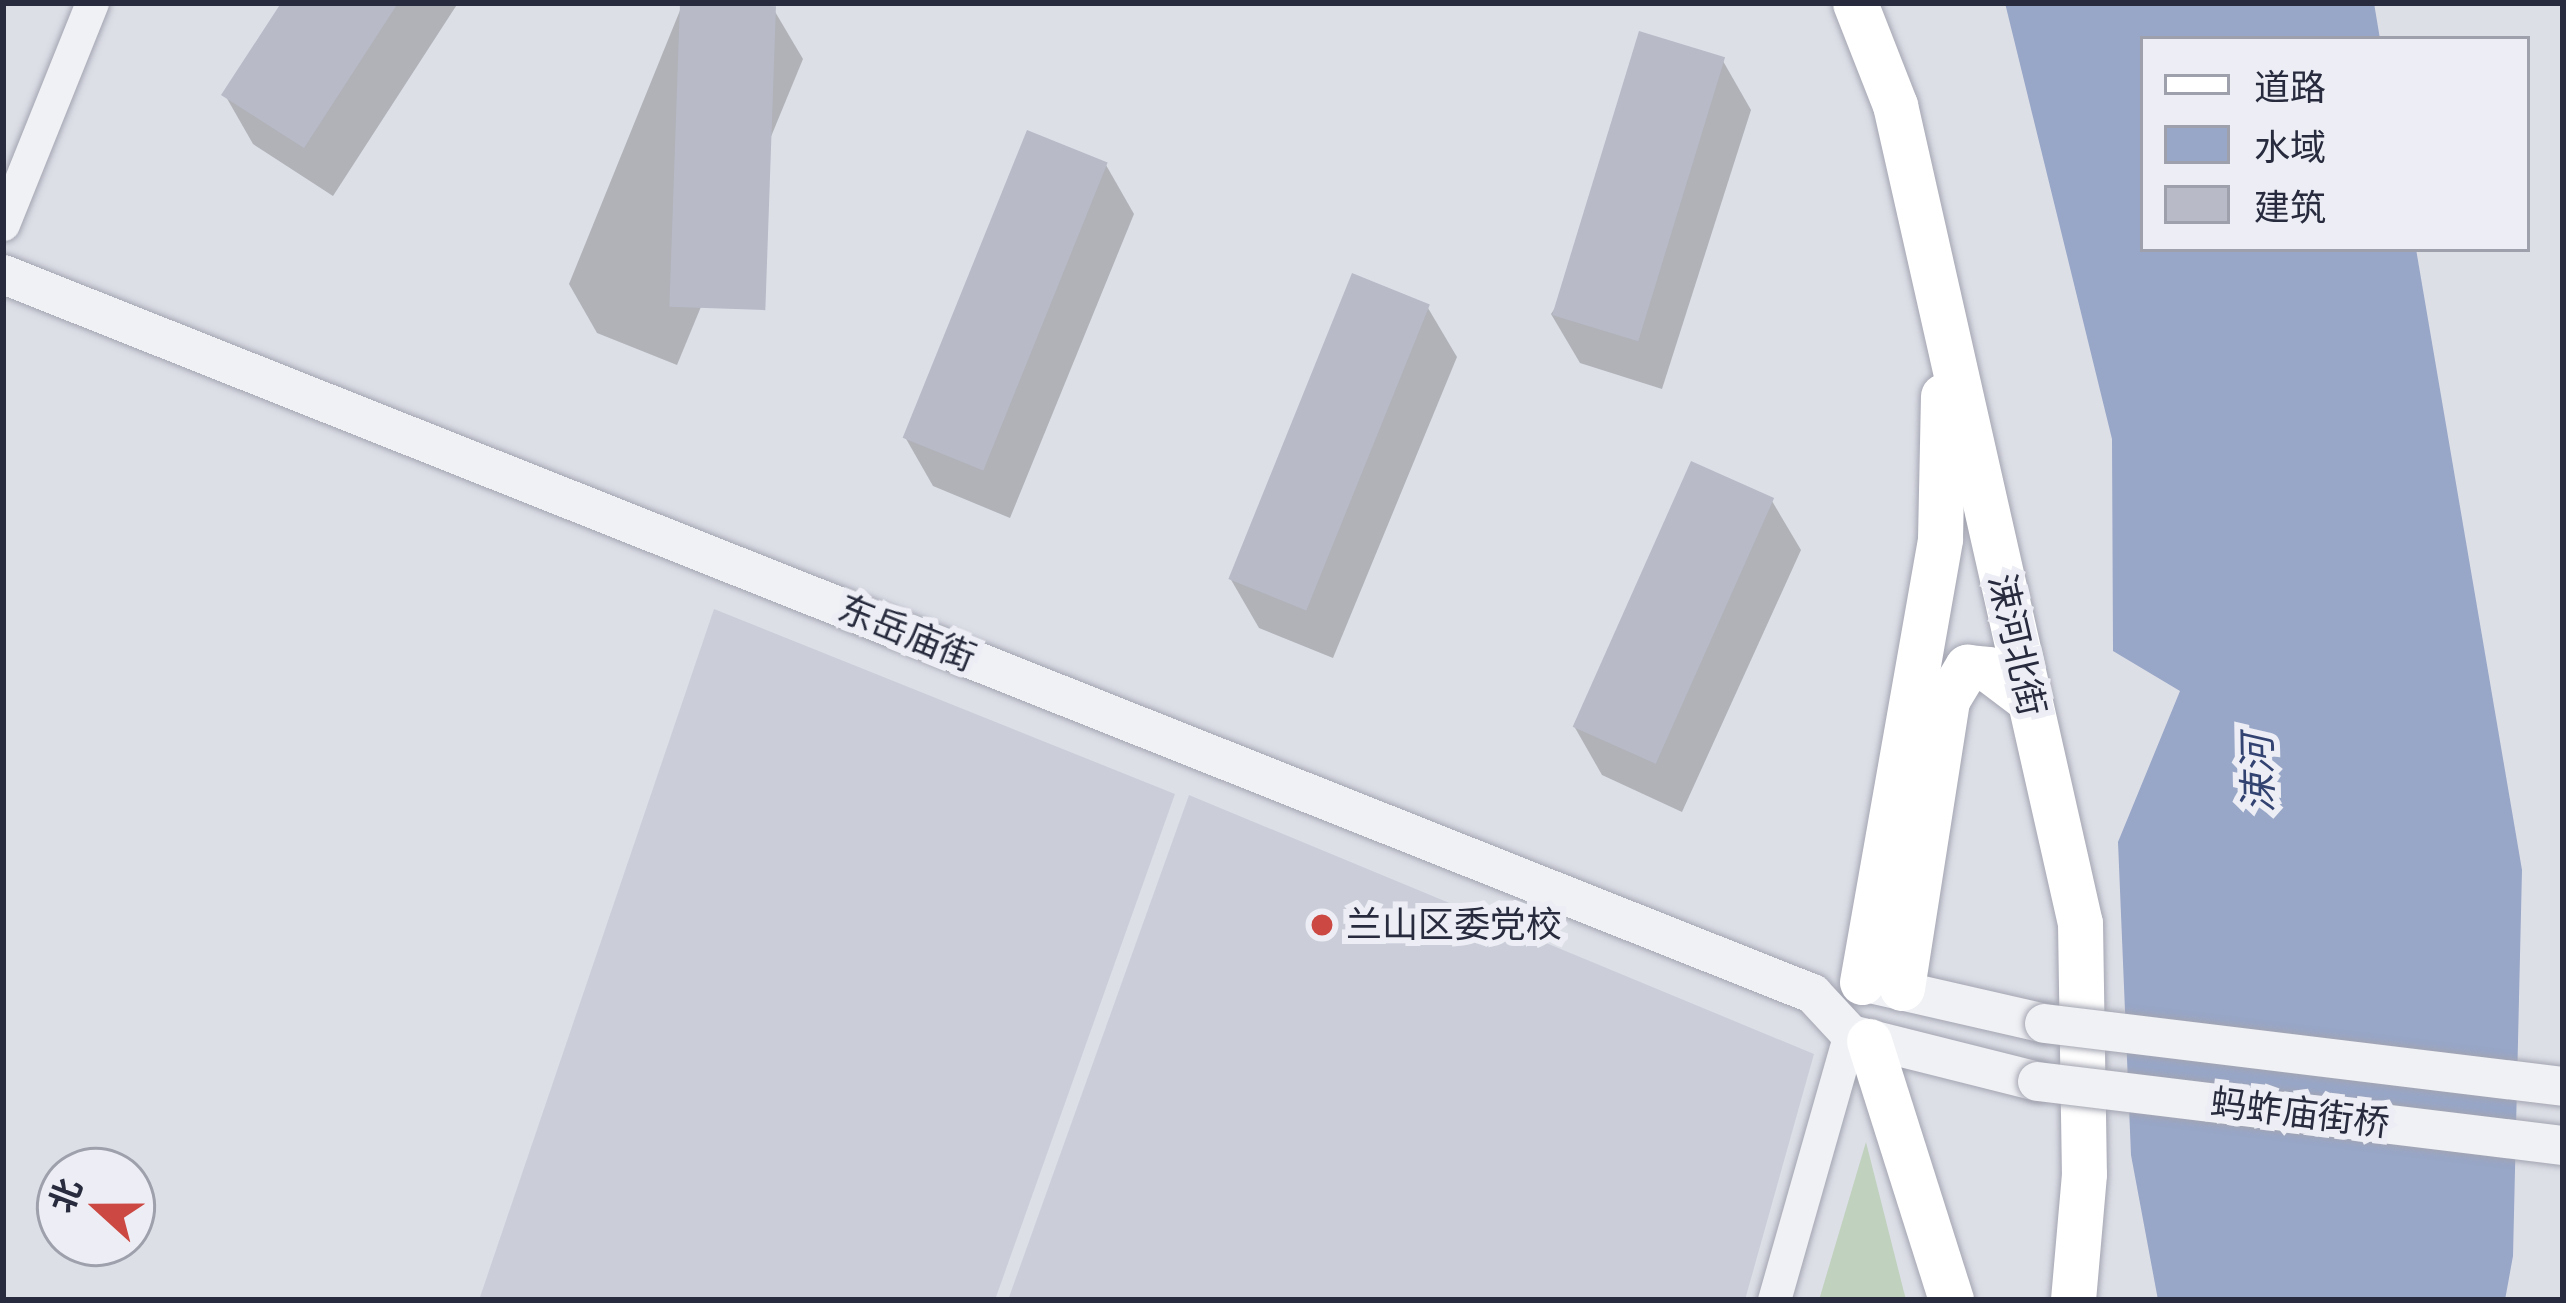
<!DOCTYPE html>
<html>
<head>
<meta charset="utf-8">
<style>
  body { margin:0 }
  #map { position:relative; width:2566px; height:1303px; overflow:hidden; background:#dddfe7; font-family:Inter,"Noto Sans SC",sans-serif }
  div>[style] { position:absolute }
  .built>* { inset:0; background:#cbced9 }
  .green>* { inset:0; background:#c0d1be }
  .water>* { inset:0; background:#98a6c7 }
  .shadow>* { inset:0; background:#0003 }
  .building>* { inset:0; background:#b8bac7; transform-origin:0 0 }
  .roads { filter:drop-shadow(0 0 3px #a3a5b1) drop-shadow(0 0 3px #a3a5b1) }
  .minor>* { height:33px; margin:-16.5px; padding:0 16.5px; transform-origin:16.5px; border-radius:16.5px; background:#f0f1f5 }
  .tertiary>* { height:39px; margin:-19.5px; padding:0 19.5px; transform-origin:19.5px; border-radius:19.5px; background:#f0f1f5 }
  .secondary>* { height:45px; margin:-22.5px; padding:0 22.5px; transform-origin:22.5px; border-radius:22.5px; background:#fff }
  .bridges { filter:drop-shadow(0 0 3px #a3a5b1) drop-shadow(0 0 3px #a3a5b1) }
  .tertiary-bridge>* { height:39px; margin:-19.5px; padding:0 19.5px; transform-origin:19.5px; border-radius:19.5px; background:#f0f1f5 }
  .dots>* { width:33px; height:33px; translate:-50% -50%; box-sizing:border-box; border:6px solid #edeef5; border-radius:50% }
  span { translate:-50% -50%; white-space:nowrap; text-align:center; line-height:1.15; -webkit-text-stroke:12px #edeef5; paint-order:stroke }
  .street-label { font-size:36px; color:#272b3d }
  .poi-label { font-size:36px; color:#272b3d }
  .left { translate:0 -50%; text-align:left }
  .water-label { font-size:39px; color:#324271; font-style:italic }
  .frame { position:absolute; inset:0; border:6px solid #272b3d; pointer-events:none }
  .legend { position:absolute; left:2140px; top:36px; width:390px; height:216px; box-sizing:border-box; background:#edeef5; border:3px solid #9ea0ab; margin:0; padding:15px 21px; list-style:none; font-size:36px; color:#272b3d }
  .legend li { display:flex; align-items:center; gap:24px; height:60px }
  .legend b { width:60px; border:3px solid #9ea0ab }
  .north { position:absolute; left:36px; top:1147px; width:120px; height:120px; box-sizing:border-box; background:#edeef5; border:3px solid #9ea0ab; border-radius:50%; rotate:291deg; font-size:33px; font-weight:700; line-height:48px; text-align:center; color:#272b3d }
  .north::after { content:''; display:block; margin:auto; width:42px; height:54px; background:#cc4842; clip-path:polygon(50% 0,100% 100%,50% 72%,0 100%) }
</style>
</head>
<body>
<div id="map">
  <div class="built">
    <div style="clip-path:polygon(714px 609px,1175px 794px,995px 1300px,479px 1300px)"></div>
    <div style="clip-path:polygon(1189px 795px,1814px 1054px,1745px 1300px,1008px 1300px)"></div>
  </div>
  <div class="green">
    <div style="clip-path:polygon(1866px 1142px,1906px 1300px,1819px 1300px)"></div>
  </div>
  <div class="water">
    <div style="clip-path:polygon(2005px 3px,2374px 3px,2380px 39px,2143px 39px,2143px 249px,2416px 249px,2522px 870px,2513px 1256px,2505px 1300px,2158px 1300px,2131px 1155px,2118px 842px,2180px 691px,2113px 651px,2112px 439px)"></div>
  </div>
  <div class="shadow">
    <div style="clip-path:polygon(284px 3px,458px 3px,333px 196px,253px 144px,225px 95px)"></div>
    <div style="clip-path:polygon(683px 3px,774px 10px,803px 59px,677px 365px,597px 333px,569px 284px)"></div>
    <div style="clip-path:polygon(1723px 61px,1751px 110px,1662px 389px,1580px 363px,1551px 314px)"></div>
    <div style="clip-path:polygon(1106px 165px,1134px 214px,1010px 518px,933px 486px,905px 437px)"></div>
    <div style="clip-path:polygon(1428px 308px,1457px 357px,1333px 658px,1259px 628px,1230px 578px)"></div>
    <div style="clip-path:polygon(1772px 501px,1801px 550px,1682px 812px,1602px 775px,1574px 726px)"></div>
  </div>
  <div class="building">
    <div style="clip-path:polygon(281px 3px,398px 3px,304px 148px,221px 95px)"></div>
    <div style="left:680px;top:3px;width:96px;height:304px;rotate:2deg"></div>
    <div style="left:1639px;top:31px;width:90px;height:297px;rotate:17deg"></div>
    <div style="left:1027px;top:130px;width:87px;height:332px;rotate:22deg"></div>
    <div style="left:1352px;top:273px;width:84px;height:330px;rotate:22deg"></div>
    <div style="left:1691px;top:461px;width:91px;height:291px;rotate:24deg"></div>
  </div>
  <div class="roads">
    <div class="minor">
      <div style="left:3px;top:224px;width:238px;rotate:-68.1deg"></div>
      <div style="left:1774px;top:1300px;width:277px;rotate:-74.1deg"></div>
    </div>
    <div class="tertiary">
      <div style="left:3px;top:274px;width:1947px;rotate:21.68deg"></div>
      <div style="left:1812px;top:993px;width:56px;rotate:47.2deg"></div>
      <div style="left:1850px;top:1034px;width:193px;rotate:14.1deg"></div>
      <div style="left:1874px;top:984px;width:174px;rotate:12.9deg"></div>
    </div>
    <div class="secondary">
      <div style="left:1855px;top:3px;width:110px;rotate:68.6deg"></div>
      <div style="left:1895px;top:105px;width:839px;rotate:77.26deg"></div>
      <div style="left:2080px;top:923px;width:251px;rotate:89.1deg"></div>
      <div style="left:2084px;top:1174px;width:126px;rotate:95deg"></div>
      <div style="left:1862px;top:982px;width:450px;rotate:-80deg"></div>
      <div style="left:1940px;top:539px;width:143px;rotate:-88.8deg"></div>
      <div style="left:1902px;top:988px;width:291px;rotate:-81.1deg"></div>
      <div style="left:1947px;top:700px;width:39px;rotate:-59deg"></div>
      <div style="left:1967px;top:667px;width:21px;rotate:5deg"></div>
      <div style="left:1988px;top:669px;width:51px;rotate:37.1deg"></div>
      <div style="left:1869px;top:1041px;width:272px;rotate:72.4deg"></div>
    </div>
  </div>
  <div class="bridges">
    <div class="tertiary-bridge">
      <div style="left:2044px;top:1023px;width:523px;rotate:6.92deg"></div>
      <div style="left:2037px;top:1081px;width:530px;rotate:6.94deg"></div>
    </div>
  </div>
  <div class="dots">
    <div style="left:1322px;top:925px;background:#cc4842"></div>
  </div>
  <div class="street-label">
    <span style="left:907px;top:633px;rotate:22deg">东岳庙街</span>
    <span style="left:2017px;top:645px;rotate:77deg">涑河北街</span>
    <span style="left:2300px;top:1113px;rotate:7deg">蚂蚱庙街桥</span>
  </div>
  <div class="poi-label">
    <span class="left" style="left:1346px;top:925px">兰山区委党校</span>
  </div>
  <div class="water-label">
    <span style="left:2258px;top:774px;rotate:-91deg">涑河</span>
  </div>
  <div class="frame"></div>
  <ul class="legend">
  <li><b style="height:15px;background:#fff"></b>道路</li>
  <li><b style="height:33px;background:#98a6c7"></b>水域</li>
  <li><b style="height:33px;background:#b8bac7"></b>建筑</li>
  </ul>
  <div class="north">北</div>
</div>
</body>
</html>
